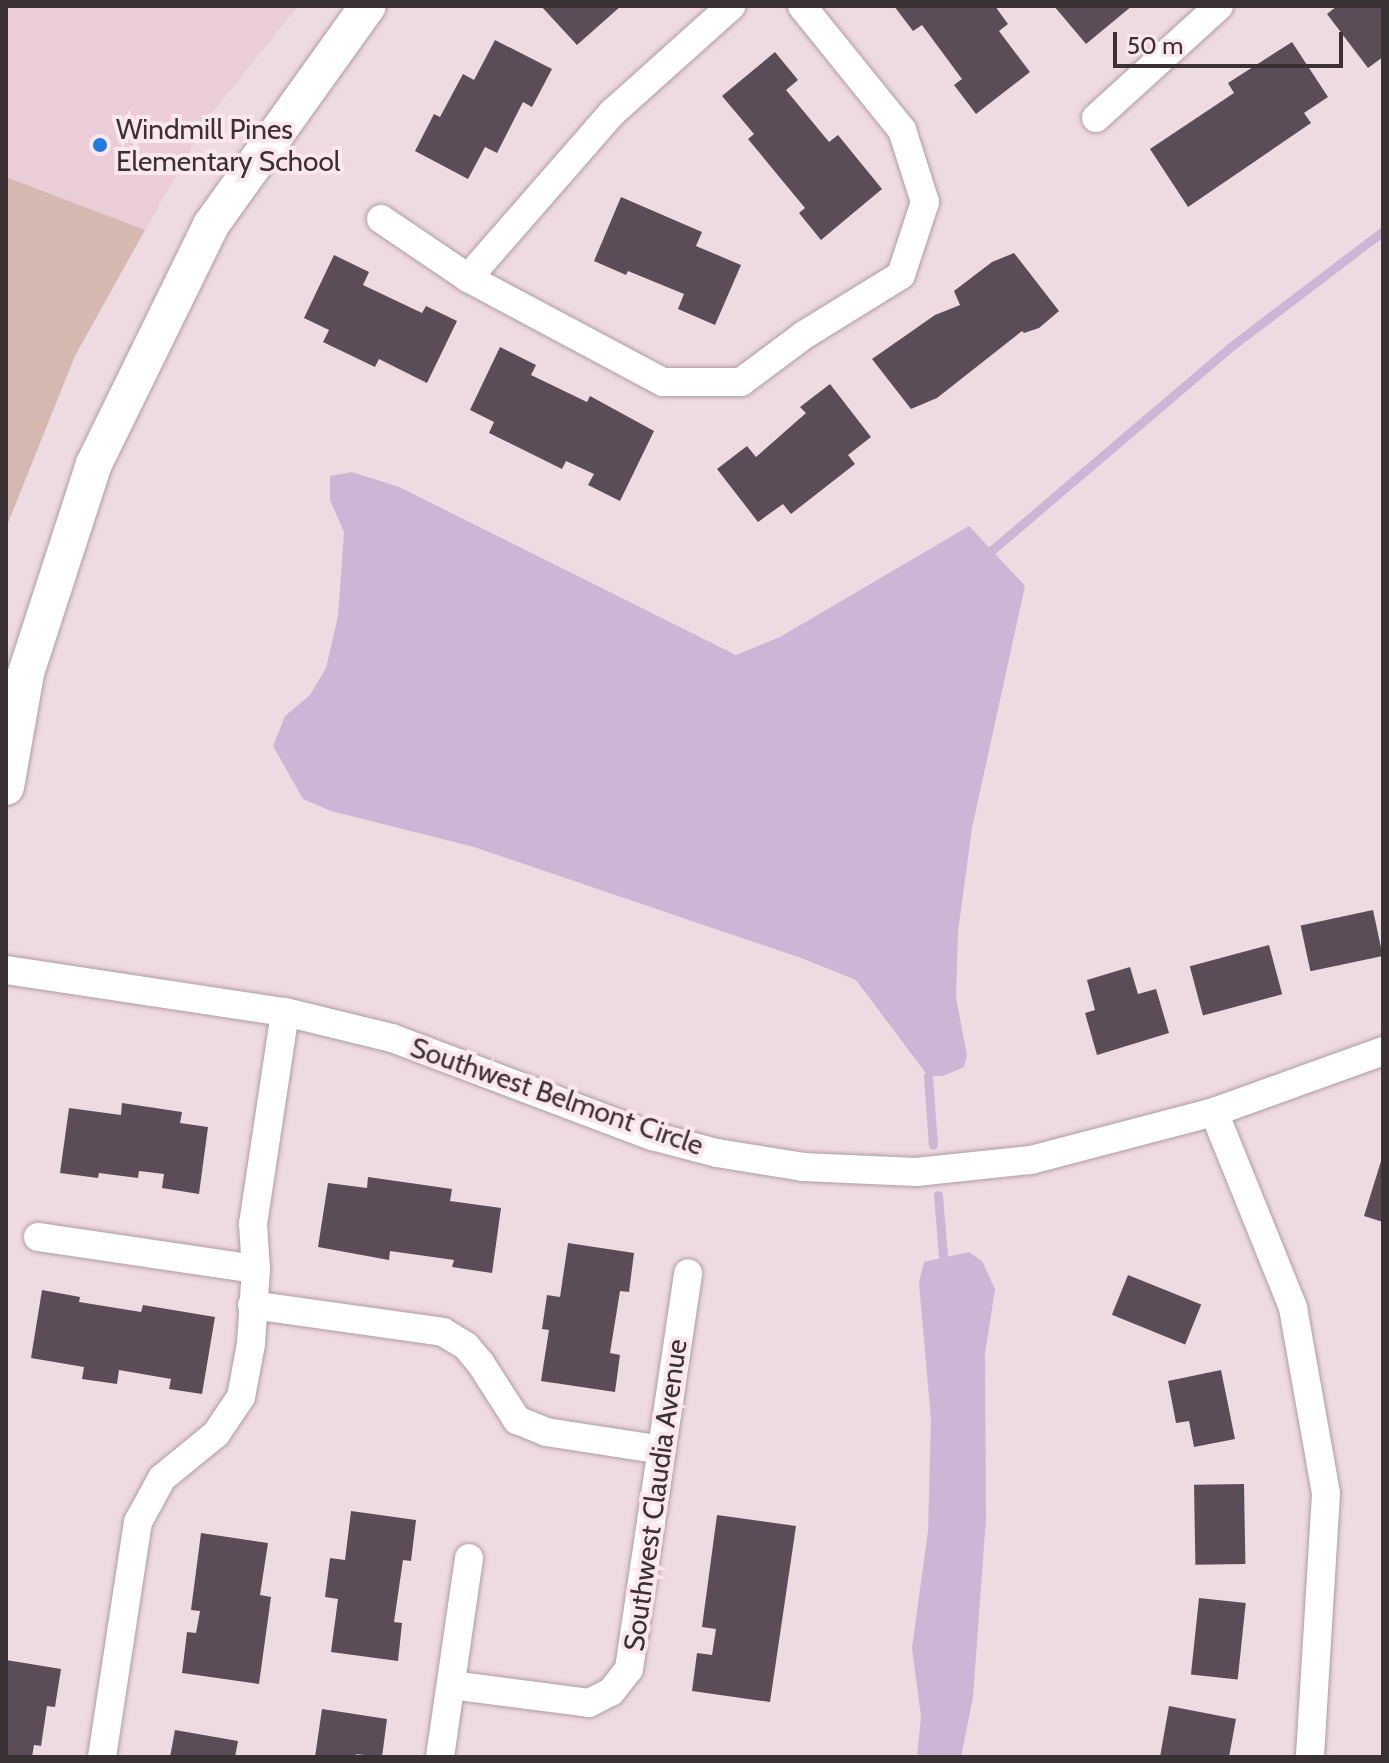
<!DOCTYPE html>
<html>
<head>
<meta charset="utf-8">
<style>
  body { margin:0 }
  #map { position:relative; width:1389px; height:1763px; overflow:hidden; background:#eedae1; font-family:Cabin,sans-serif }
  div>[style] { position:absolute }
  .built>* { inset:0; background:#eacdd7 }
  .green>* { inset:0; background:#d5b9b1 }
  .water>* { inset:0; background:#ccb5d5 }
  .stream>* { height:9px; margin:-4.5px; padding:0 4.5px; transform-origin:4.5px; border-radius:4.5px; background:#ccb5d5 }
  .building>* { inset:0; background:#5b4d57; transform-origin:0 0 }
  .roads { filter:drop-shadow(0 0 2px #b09da3) drop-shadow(0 0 2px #b09da3) }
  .minor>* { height:28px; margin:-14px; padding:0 14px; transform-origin:14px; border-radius:14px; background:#fff }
  .tertiary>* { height:36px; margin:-18px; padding:0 18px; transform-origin:18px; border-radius:18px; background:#fff }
  .dots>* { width:22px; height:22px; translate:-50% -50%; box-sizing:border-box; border:4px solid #fce7ee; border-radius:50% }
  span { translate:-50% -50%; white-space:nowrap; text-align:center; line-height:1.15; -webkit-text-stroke:8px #fce7ee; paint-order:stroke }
  .poi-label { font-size:28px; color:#393133 }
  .left { translate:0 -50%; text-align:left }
  .street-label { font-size:28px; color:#393133 }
  .frame { position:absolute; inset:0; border:8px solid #393133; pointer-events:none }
  .scale { position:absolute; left:1113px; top:32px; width:230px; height:36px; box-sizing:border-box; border:4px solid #393133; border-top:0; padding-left:10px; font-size:24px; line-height:28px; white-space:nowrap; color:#393133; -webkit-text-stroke:6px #fce7ee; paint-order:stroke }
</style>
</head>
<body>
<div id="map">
  <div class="built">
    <div style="clip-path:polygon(6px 6px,298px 6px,212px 113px,145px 230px,6px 177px)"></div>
  </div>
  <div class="green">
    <div style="clip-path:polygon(6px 177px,145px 230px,75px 356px,6px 528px)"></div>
  </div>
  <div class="water">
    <div style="clip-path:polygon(352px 472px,399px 487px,736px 655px,780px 637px,969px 526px,1025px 586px,972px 828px,958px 932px,956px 998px,967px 1055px,964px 1067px,943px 1076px,928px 1076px,856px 980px,801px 958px,474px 847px,331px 811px,303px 799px,273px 746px,285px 716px,310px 695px,326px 668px,338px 616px,344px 532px,330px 500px,330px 476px)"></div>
    <div style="clip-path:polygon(969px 1252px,982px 1261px,995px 1289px,985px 1354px,986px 1518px,973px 1697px,961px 1757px,917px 1757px,921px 1717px,912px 1648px,928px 1531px,931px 1420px,919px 1283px,924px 1262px)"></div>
  </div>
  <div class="stream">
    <div style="left:992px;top:550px;width:311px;rotate:-40.4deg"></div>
    <div style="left:1229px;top:348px;width:193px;rotate:-37.2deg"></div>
    <div style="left:928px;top:1076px;width:69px;rotate:85.9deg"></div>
    <div style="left:938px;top:1195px;width:61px;rotate:85.3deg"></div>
  </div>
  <div class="building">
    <div style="clip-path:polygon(541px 6px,621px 6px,577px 45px)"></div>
    <div style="clip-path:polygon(894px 6px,995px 6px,1008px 24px,999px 31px,1030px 72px,976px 114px,954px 85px,962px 79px,922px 25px,913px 31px)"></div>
    <div style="clip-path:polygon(1054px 6px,1132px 6px,1086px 44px)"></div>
    <div style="clip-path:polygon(1337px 6px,1383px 6px,1383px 57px,1368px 68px,1327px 14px)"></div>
    <div style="clip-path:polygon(495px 40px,552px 69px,532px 107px,523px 102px,497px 153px,485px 147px,468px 179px,415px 151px,434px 114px,440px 117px,463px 74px,474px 80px)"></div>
    <div style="clip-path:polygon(1292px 42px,1328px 97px,1304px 113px,1311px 123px,1188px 207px,1150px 149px,1234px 93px,1228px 83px)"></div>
    <div style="clip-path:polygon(775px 52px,798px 80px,786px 90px,829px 142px,838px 135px,882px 189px,821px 240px,799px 213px,805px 208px,748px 139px,754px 134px,722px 96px)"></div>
    <div style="clip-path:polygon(621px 197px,702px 232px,696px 246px,741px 265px,715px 325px,678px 309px,684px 294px,628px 271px,626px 275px,594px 261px)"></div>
    <div style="clip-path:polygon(1014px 253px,1059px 311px,1039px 328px,1024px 333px,1022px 331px,937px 398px,911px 409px,872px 359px,935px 315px,960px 305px,954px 291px,992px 262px)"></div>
    <div style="clip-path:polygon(334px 255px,369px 272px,363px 285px,422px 313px,426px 306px,457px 321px,427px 383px,379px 359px,375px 367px,323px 342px,329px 330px,304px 318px)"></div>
    <div style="clip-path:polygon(500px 347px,536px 365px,531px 375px,587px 402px,590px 396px,654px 431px,620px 501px,588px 485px,594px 474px,566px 461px,562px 469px,489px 433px,494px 422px,470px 410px)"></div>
    <div style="clip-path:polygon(830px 384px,871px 437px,848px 455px,855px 464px,791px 514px,783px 504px,758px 522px,717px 469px,747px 446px,756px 457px,806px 413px,800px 407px)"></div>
    <div style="left:1373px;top:910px;width:47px;height:74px;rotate:78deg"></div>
    <div style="left:1269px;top:945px;width:51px;height:82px;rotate:75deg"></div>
    <div style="clip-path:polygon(1130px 967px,1138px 994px,1156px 989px,1169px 1033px,1097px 1055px,1085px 1013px,1095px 1010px,1087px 980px)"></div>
    <div style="clip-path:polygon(122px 1103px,182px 1112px,180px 1123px,208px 1127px,199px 1194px,162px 1188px,164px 1174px,139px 1171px,138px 1178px,99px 1173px,98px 1178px,60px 1173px,69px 1108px,121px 1115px)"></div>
    <div style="clip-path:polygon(1382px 1158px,1383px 1159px,1383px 1222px,1364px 1216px)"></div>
    <div style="clip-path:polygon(368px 1177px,452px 1189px,450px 1201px,501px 1208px,492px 1273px,452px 1267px,454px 1260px,390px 1251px,389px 1260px,318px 1247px,328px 1183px,367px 1188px)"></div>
    <div style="clip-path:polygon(568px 1243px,634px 1253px,629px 1292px,620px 1291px,610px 1353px,620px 1355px,615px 1392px,541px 1381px,549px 1330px,542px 1329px,547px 1295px,560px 1297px)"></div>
    <div style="left:1128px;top:1275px;width:79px;height:43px;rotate:22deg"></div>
    <div style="clip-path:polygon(42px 1290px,80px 1297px,79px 1302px,141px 1312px,143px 1305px,215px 1317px,202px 1394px,169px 1389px,171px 1379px,119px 1370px,117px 1384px,82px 1379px,84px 1367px,31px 1358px)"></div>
    <div style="clip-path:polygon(1221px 1370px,1235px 1439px,1194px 1447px,1189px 1421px,1176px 1423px,1168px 1381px)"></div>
    <div style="left:1244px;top:1484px;width:80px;height:50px;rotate:89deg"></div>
    <div style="clip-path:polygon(351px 1511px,416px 1520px,411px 1561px,403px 1560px,394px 1622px,402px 1623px,398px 1661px,331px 1652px,338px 1599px,325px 1597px,330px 1558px,345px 1560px)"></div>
    <div style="clip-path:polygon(717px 1515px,796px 1526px,770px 1702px,692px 1691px,697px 1653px,712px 1655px,716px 1629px,702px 1627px)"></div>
    <div style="clip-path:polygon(201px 1533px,268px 1543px,260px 1595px,271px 1597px,259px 1684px,182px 1673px,187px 1632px,196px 1633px,200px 1611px,191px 1610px)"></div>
    <div style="left:1199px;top:1598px;width:47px;height:77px;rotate:6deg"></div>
    <div style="clip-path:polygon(6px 1660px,61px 1669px,55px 1707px,47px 1706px,41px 1746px,34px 1745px,32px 1757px,6px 1757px)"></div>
    <div style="clip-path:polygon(1169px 1706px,1236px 1719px,1229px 1757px,1160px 1757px)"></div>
    <div style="clip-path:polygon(322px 1709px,387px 1719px,382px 1757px,355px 1754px,362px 1757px,315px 1757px)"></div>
    <div style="clip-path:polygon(175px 1730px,238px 1741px,235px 1757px,170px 1757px)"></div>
  </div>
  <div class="roads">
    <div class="minor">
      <div style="left:1096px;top:118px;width:166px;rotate:-42.3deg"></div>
      <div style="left:381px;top:219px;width:105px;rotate:34.1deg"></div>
      <div style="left:468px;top:278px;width:221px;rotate:28.1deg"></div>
      <div style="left:663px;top:382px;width:78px"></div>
      <div style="left:741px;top:382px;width:79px;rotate:-36.7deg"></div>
      <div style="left:804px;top:335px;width:114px;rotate:-31.7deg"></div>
      <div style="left:901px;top:275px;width:77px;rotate:-71.8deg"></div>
      <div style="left:925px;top:202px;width:76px;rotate:-107.7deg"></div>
      <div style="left:902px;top:130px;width:159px;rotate:-128.9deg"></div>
      <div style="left:468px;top:278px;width:220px;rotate:-48.9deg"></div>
      <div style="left:613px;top:112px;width:159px;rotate:-41.9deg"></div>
      <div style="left:6px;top:970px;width:282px;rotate:8.6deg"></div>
      <div style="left:285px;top:1012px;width:110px;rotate:13.7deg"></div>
      <div style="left:392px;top:1038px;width:278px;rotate:20.7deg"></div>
      <div style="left:652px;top:1136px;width:67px;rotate:14.7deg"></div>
      <div style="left:717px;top:1153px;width:87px;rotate:9.2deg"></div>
      <div style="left:803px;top:1167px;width:113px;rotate:2.5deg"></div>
      <div style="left:916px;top:1172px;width:116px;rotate:-6deg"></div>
      <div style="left:1031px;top:1160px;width:189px;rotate:-14.7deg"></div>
      <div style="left:1214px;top:1112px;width:180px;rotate:-19.8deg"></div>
      <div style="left:1214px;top:1112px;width:211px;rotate:68deg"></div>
      <div style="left:1293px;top:1308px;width:189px;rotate:79.9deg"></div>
      <div style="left:1326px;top:1494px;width:263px;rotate:93.5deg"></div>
      <div style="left:38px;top:1237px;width:220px;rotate:8.4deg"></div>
      <div style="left:252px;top:1305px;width:193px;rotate:8deg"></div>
      <div style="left:443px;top:1332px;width:27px;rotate:31deg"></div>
      <div style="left:466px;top:1346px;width:23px;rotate:50deg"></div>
      <div style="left:481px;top:1364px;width:67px;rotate:57.3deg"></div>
      <div style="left:517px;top:1420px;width:31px;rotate:22deg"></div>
      <div style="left:546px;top:1432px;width:117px;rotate:8.8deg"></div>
      <div style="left:451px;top:1685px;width:139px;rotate:7.4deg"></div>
      <div style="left:589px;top:1703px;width:25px;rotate:-27deg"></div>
      <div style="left:611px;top:1692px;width:29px;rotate:-52deg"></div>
      <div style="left:629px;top:1669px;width:400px;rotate:-81.5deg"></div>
      <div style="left:102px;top:1757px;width:238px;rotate:-81.3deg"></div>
      <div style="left:138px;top:1522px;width:50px;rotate:-61.4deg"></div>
      <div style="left:162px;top:1478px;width:70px;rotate:-39.2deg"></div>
      <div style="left:216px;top:1434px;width:45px;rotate:-56deg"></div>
      <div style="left:241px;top:1397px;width:54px;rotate:-79.3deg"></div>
      <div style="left:251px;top:1344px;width:75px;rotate:-86.2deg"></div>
      <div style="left:256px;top:1269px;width:45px;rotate:-93.8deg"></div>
      <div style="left:253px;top:1224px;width:214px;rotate:-81.4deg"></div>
      <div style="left:440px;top:1757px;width:201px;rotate:-81.7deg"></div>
    </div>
    <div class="tertiary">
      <div style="left:6px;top:787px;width:116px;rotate:-80deg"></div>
      <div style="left:26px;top:673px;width:220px;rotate:-72deg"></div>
      <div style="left:94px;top:464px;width:266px;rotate:-63.9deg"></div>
      <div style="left:211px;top:225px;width:269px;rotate:-54.4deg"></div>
    </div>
  </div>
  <div class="dots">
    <div style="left:100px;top:145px;background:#207be5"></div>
  </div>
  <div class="poi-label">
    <span class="left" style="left:116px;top:145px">Windmill Pines<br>Elementary School</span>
  </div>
  <div class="street-label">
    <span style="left:557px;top:1096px;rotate:19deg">Southwest Belmont Circle</span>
    <span style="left:655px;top:1495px;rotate:-82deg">Southwest Claudia Avenue</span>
  </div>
  <div class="frame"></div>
  <div class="scale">50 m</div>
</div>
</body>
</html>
